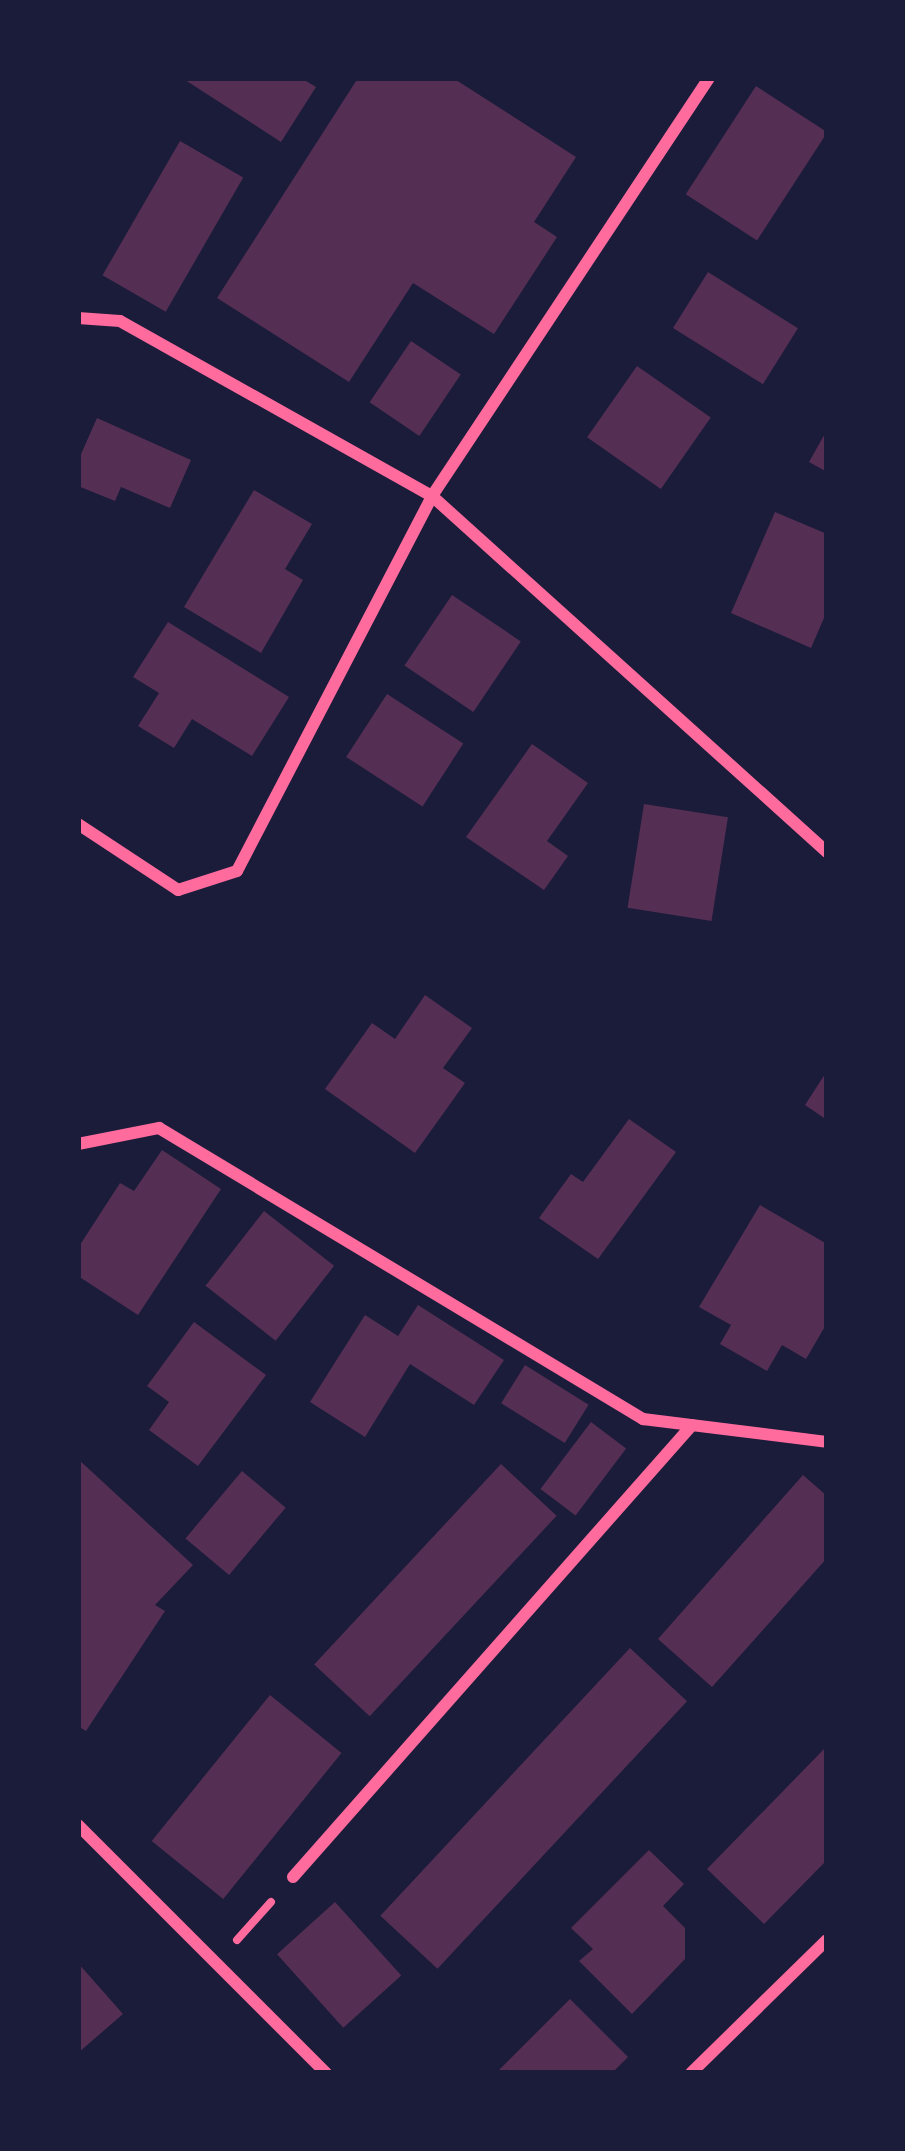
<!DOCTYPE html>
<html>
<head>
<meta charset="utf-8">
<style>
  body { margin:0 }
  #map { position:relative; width:905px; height:2151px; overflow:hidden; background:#1b1b3a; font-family:Signika,sans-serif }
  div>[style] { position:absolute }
  .building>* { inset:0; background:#542f53; transform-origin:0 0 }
  .path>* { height:8px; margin:-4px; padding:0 4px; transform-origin:4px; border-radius:4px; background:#ff6b9d }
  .minor>* { height:12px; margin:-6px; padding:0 6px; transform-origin:6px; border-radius:6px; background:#ff6b9d }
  span { translate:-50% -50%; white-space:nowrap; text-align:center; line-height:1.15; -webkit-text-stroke:12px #1b1b3a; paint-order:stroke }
  .frame { position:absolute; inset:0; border:81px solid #1b1b3a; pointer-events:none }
</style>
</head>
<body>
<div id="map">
  <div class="building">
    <div style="clip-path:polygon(182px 78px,301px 78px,316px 87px,281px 142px)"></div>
    <div style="clip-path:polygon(358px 78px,453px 78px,576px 157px,534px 222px,557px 237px,494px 334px,413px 283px,349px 382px,217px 298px)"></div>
    <div style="left:756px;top:86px;width:85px;height:129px;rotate:33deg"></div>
    <div style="left:180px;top:141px;width:73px;height:155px;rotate:30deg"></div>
    <div style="left:708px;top:272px;width:106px;height:66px;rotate:32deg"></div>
    <div style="left:411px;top:341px;width:60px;height:74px;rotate:34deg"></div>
    <div style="left:637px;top:366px;width:90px;height:87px;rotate:35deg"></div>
    <div style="clip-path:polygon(97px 418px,191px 460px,170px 508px,121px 487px,115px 501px,78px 486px,78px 461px)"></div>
    <div style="clip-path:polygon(827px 430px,827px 472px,809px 462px)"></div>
    <div style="clip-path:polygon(254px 490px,312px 524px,285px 569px,303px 580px,261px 653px,184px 607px)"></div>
    <div style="clip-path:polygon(775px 512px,827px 534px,827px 611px,811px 648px,731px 613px)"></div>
    <div style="left:452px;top:595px;width:83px;height:85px;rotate:34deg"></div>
    <div style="clip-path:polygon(168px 622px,289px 697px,252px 756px,192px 719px,174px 748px,138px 726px,159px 693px,133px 677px)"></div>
    <div style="left:387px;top:694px;width:91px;height:75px;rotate:33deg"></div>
    <div style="clip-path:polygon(532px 744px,588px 783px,547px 841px,568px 856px,544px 890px,466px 837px)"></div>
    <div style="left:644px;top:804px;width:85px;height:105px;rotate:9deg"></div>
    <div style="clip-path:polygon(425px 995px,472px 1028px,443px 1068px,465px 1083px,415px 1153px,325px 1089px,372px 1023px,395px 1039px)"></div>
    <div style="clip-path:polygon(827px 1071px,827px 1120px,805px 1105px)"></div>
    <div style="clip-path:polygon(629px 1119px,676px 1152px,598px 1259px,539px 1218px,571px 1174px,583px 1182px)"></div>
    <div style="clip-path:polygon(162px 1150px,221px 1189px,138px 1315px,78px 1276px,78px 1248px,120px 1183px,134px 1191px)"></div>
    <div style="clip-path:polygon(760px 1205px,827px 1244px,827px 1323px,806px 1359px,782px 1345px,767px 1371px,720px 1344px,731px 1325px,699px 1307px)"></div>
    <div style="left:264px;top:1211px;width:89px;height:95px;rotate:38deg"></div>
    <div style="clip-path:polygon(418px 1305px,504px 1360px,474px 1405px,410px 1364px,365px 1437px,310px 1402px,365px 1315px,398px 1336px)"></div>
    <div style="clip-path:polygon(194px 1322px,266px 1375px,198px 1466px,149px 1430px,169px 1402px,147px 1386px)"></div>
    <div style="left:525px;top:1365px;width:75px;height:45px;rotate:32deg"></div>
    <div style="left:591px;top:1422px;width:44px;height:84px;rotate:37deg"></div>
    <div style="clip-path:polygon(78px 1459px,193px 1565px,155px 1605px,165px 1611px,86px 1731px,78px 1726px)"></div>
    <div style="left:501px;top:1464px;width:76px;height:274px;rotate:43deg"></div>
    <div style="left:242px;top:1471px;width:57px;height:88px;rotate:40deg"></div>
    <div style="clip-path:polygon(803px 1475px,827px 1496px,827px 1558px,712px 1687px,658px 1639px)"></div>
    <div style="left:630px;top:1648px;width:78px;height:366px;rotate:43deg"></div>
    <div style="left:270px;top:1695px;width:92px;height:188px;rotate:39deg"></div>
    <div style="clip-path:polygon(827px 1746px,827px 1860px,764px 1924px,707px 1869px)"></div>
    <div style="clip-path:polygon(649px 1850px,684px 1884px,663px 1906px,685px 1928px,685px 1959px,632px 2014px,579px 1961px,593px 1949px,571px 1928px)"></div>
    <div style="left:335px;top:1902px;width:99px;height:78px;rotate:48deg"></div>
    <div style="clip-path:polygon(78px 1963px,123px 2014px,78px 2053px)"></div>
    <div style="clip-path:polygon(570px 1999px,628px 2057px,612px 2073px,496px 2073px)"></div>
  </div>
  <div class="path">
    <div style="left:237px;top:1940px;width:51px;rotate:-48.2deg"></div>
  </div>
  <div class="minor">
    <div style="left:78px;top:318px;width:42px;rotate:4.1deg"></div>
    <div style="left:120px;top:321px;width:358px;rotate:29.3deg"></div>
    <div style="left:432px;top:496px;width:532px;rotate:42.03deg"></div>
    <div style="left:78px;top:824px;width:120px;rotate:33.4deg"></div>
    <div style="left:178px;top:890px;width:62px;rotate:-17.9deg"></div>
    <div style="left:237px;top:871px;width:423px;rotate:-62.5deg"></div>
    <div style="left:432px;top:496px;width:501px;rotate:-56.47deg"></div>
    <div style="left:78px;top:1144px;width:83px;rotate:-11.2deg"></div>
    <div style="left:159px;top:1128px;width:565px;rotate:31.02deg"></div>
    <div style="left:643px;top:1419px;width:185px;rotate:7.1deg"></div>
    <div style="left:78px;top:1825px;width:351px;rotate:45deg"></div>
    <div style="left:293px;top:1877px;width:603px;rotate:-48.56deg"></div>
    <div style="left:691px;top:2073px;width:190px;rotate:-44.4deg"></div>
  </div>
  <div class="frame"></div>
</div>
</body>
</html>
